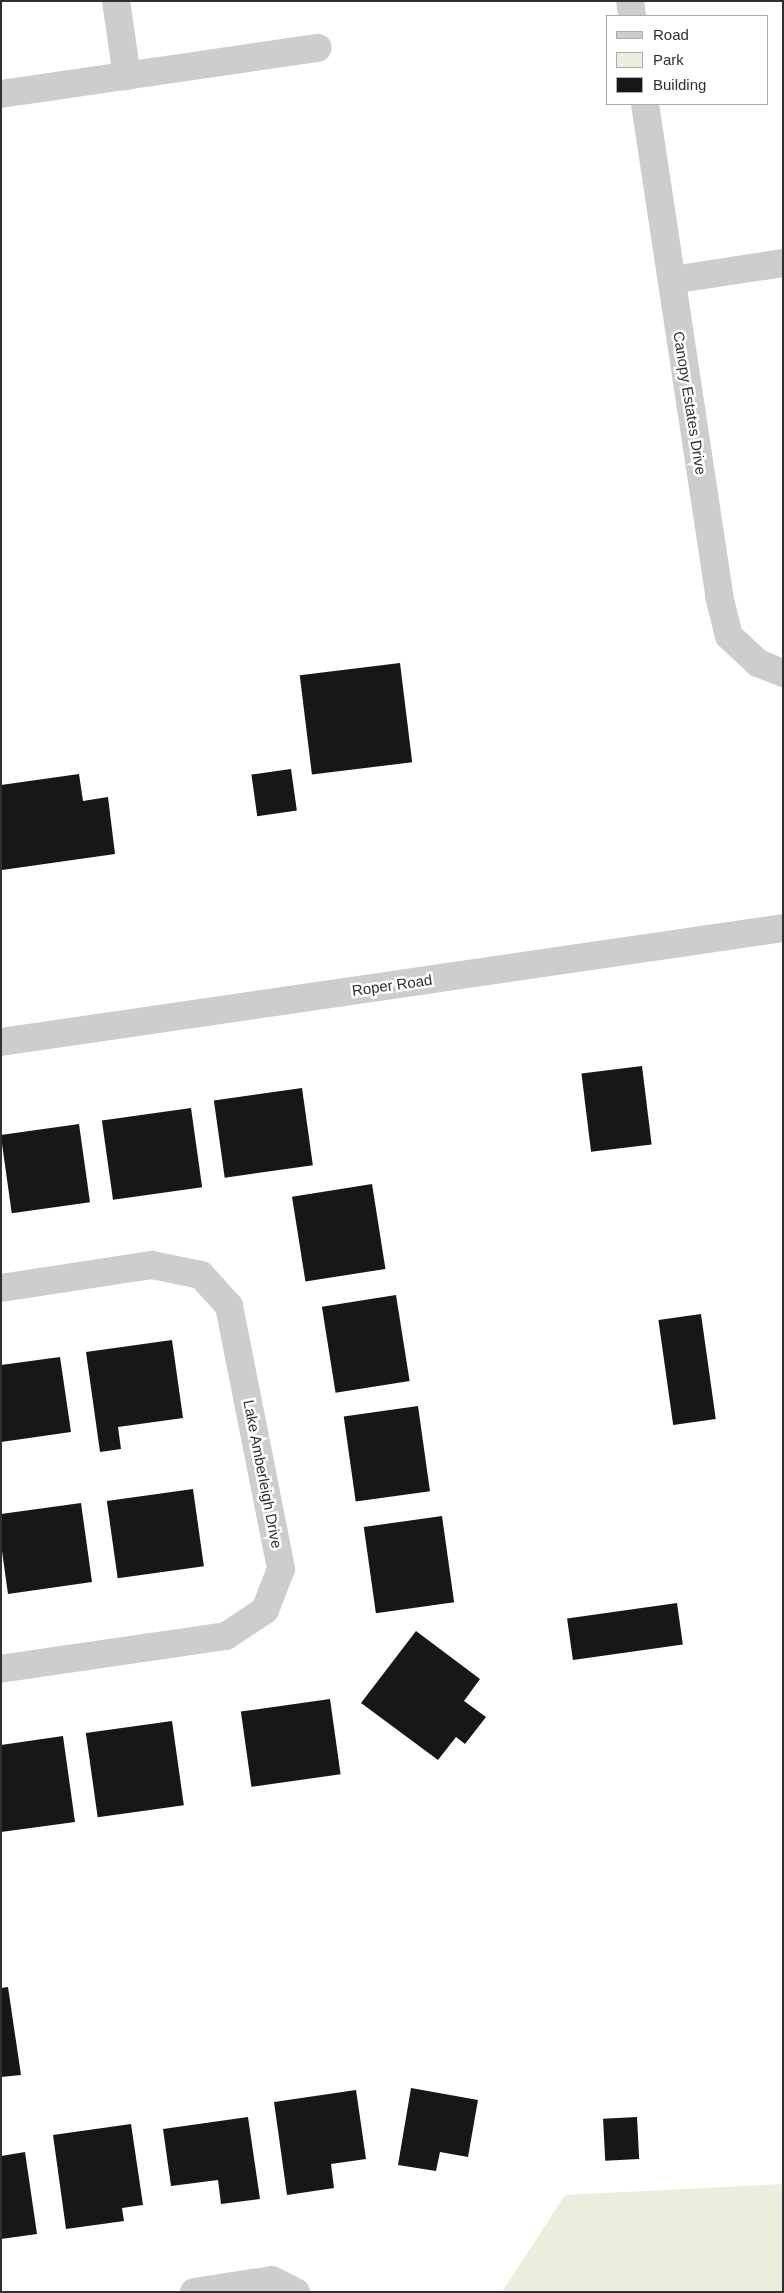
<!DOCTYPE html>
<html>
<head>
<meta charset="utf-8">
<style>
  body { margin:0 }
  #map { position:relative; width:784px; height:2293px; overflow:hidden; background:#fff; font-family:Arial,sans-serif }
  div>[style] { position:absolute }
  .green>* { inset:0; background:#eaeedd }
  .building>* { inset:0; background:#171717; transform-origin:0 0 }
  .minor>* { height:28px; margin:-14px; padding:0 14px; transform-origin:14px; border-radius:14px; background:#cdcdcd }
  span { translate:-50% -50%; white-space:nowrap; text-align:center; line-height:1.15; -webkit-text-stroke:5px #fff; paint-order:stroke }
  .street-label { font-size:15px; color:#303030 }
  .frame { position:absolute; inset:0; border:2px solid #303030; pointer-events:none }
  .legend { position:absolute; left:606px; top:15px; width:162px; height:90px; box-sizing:border-box; background:#fff; border:1px solid #acacac; margin:0; padding:6px 9px; list-style:none; font-size:15px; color:#303030 }
  .legend li { display:flex; align-items:center; gap:10px; height:25px }
  .legend b { width:25px; border:1px solid #acacac }
</style>
</head>
<body>
<div id="map">
  <div class="green">
    <div style="clip-path:polygon(783px 2184px,783px 2292px,502px 2292px,565px 2195px)"></div>
  </div>
  <div class="building">
    <div style="left:400px;top:663px;width:100px;height:101px;rotate:83deg"></div>
    <div style="left:291px;top:769px;width:42px;height:40px;rotate:82deg"></div>
    <div style="clip-path:polygon(79px 774px,83px 801px,108px 797px,115px 854px,2px 870px,1px 785px)"></div>
    <div style="left:642px;top:1066px;width:79px;height:61px;rotate:83deg"></div>
    <div style="left:302px;top:1088px;width:78px;height:89px;rotate:82deg"></div>
    <div style="left:191px;top:1108px;width:80px;height:90px;rotate:82deg"></div>
    <div style="left:79px;top:1124px;width:79px;height:79px;rotate:82deg"></div>
    <div style="left:372px;top:1184px;width:86px;height:81px;rotate:81deg"></div>
    <div style="left:396px;top:1295px;width:87px;height:75px;rotate:81deg"></div>
    <div style="left:701px;top:1314px;width:106px;height:43px;rotate:82deg"></div>
    <div style="clip-path:polygon(172px 1340px,183px 1418px,118px 1427px,121px 1449px,100px 1452px,86px 1352px)"></div>
    <div style="clip-path:polygon(60px 1357px,71px 1432px,1px 1442px,1px 1365px)"></div>
    <div style="left:418px;top:1406px;width:86px;height:75px;rotate:82deg"></div>
    <div style="left:193px;top:1489px;width:78px;height:87px;rotate:82deg"></div>
    <div style="clip-path:polygon(81px 1503px,92px 1582px,8px 1594px,1px 1544px,1px 1514px)"></div>
    <div style="left:442px;top:1516px;width:87px;height:79px;rotate:82deg"></div>
    <div style="left:677px;top:1603px;width:42px;height:111px;rotate:82deg"></div>
    <div style="clip-path:polygon(416px 1631px,480px 1679px,464px 1701px,486px 1717px,465px 1744px,456px 1737px,438px 1760px,361px 1703px)"></div>
    <div style="left:330px;top:1699px;width:76px;height:90px;rotate:82deg"></div>
    <div style="left:172px;top:1721px;width:85px;height:87px;rotate:82deg"></div>
    <div style="clip-path:polygon(63px 1736px,75px 1822px,1px 1832px,1px 1745px)"></div>
    <div style="clip-path:polygon(8px 1987px,21px 2075px,1px 2077px,1px 1988px)"></div>
    <div style="clip-path:polygon(411px 2088px,478px 2100px,468px 2157px,440px 2152px,436px 2171px,398px 2165px)"></div>
    <div style="clip-path:polygon(356px 2090px,366px 2159px,331px 2164px,334px 2188px,287px 2195px,274px 2102px)"></div>
    <div style="clip-path:polygon(248px 2117px,260px 2199px,221px 2204px,218px 2180px,171px 2186px,163px 2129px)"></div>
    <div style="left:637px;top:2117px;width:42px;height:34px;rotate:87deg"></div>
    <div style="clip-path:polygon(131px 2124px,143px 2205px,122px 2208px,124px 2221px,66px 2229px,53px 2135px)"></div>
    <div style="clip-path:polygon(25px 2152px,37px 2234px,1px 2239px,1px 2156px)"></div>
  </div>
  <div class="minor">
    <div style="left:116px;top:1px;width:76px;rotate:81.7deg"></div>
    <div style="left:630px;top:1px;width:15px;rotate:82deg"></div>
    <div style="left:1px;top:94px;width:320px;rotate:-8.3deg"></div>
    <div style="left:645px;top:104px;width:498px;rotate:81.4deg"></div>
    <div style="left:719px;top:596px;width:41px;rotate:76deg"></div>
    <div style="left:729px;top:636px;width:40px;rotate:43deg"></div>
    <div style="left:758px;top:663px;width:27px;rotate:22deg"></div>
    <div style="left:672px;top:280px;width:112px;rotate:-8.7deg"></div>
    <div style="left:1px;top:1042px;width:790px;rotate:-8.29deg"></div>
    <div style="left:1px;top:1288px;width:153px;rotate:-8.7deg"></div>
    <div style="left:152px;top:1265px;width:50px;rotate:11.5deg"></div>
    <div style="left:201px;top:1275px;width:42px;rotate:47.9deg"></div>
    <div style="left:229px;top:1306px;width:268px;rotate:78.8deg"></div>
    <div style="left:281px;top:1569px;width:44px;rotate:111.3deg"></div>
    <div style="left:265px;top:1610px;width:47px;rotate:146.3deg"></div>
    <div style="left:226px;top:1636px;width:227px;rotate:171.7deg"></div>
    <div style="left:194px;top:2292px;width:79px;rotate:-8.7deg"></div>
    <div style="left:272px;top:2280px;width:27px;rotate:27deg"></div>
  </div>
  <div class="street-label">
    <span style="left:690px;top:403px;rotate:81deg">Canopy Estates Drive</span>
    <span style="left:392px;top:985px;rotate:-8deg">Roper Road</span>
    <span style="left:263px;top:1474px;rotate:79deg">Lake Amberleigh Drive</span>
  </div>
  <div class="frame"></div>
  <ul class="legend">
  <li><b style="height:6px;background:#cdcdcd"></b>Road</li>
  <li><b style="height:14px;background:#eaeedd"></b>Park</li>
  <li><b style="height:14px;background:#171717"></b>Building</li>
  </ul>
</div>
</body>
</html>
